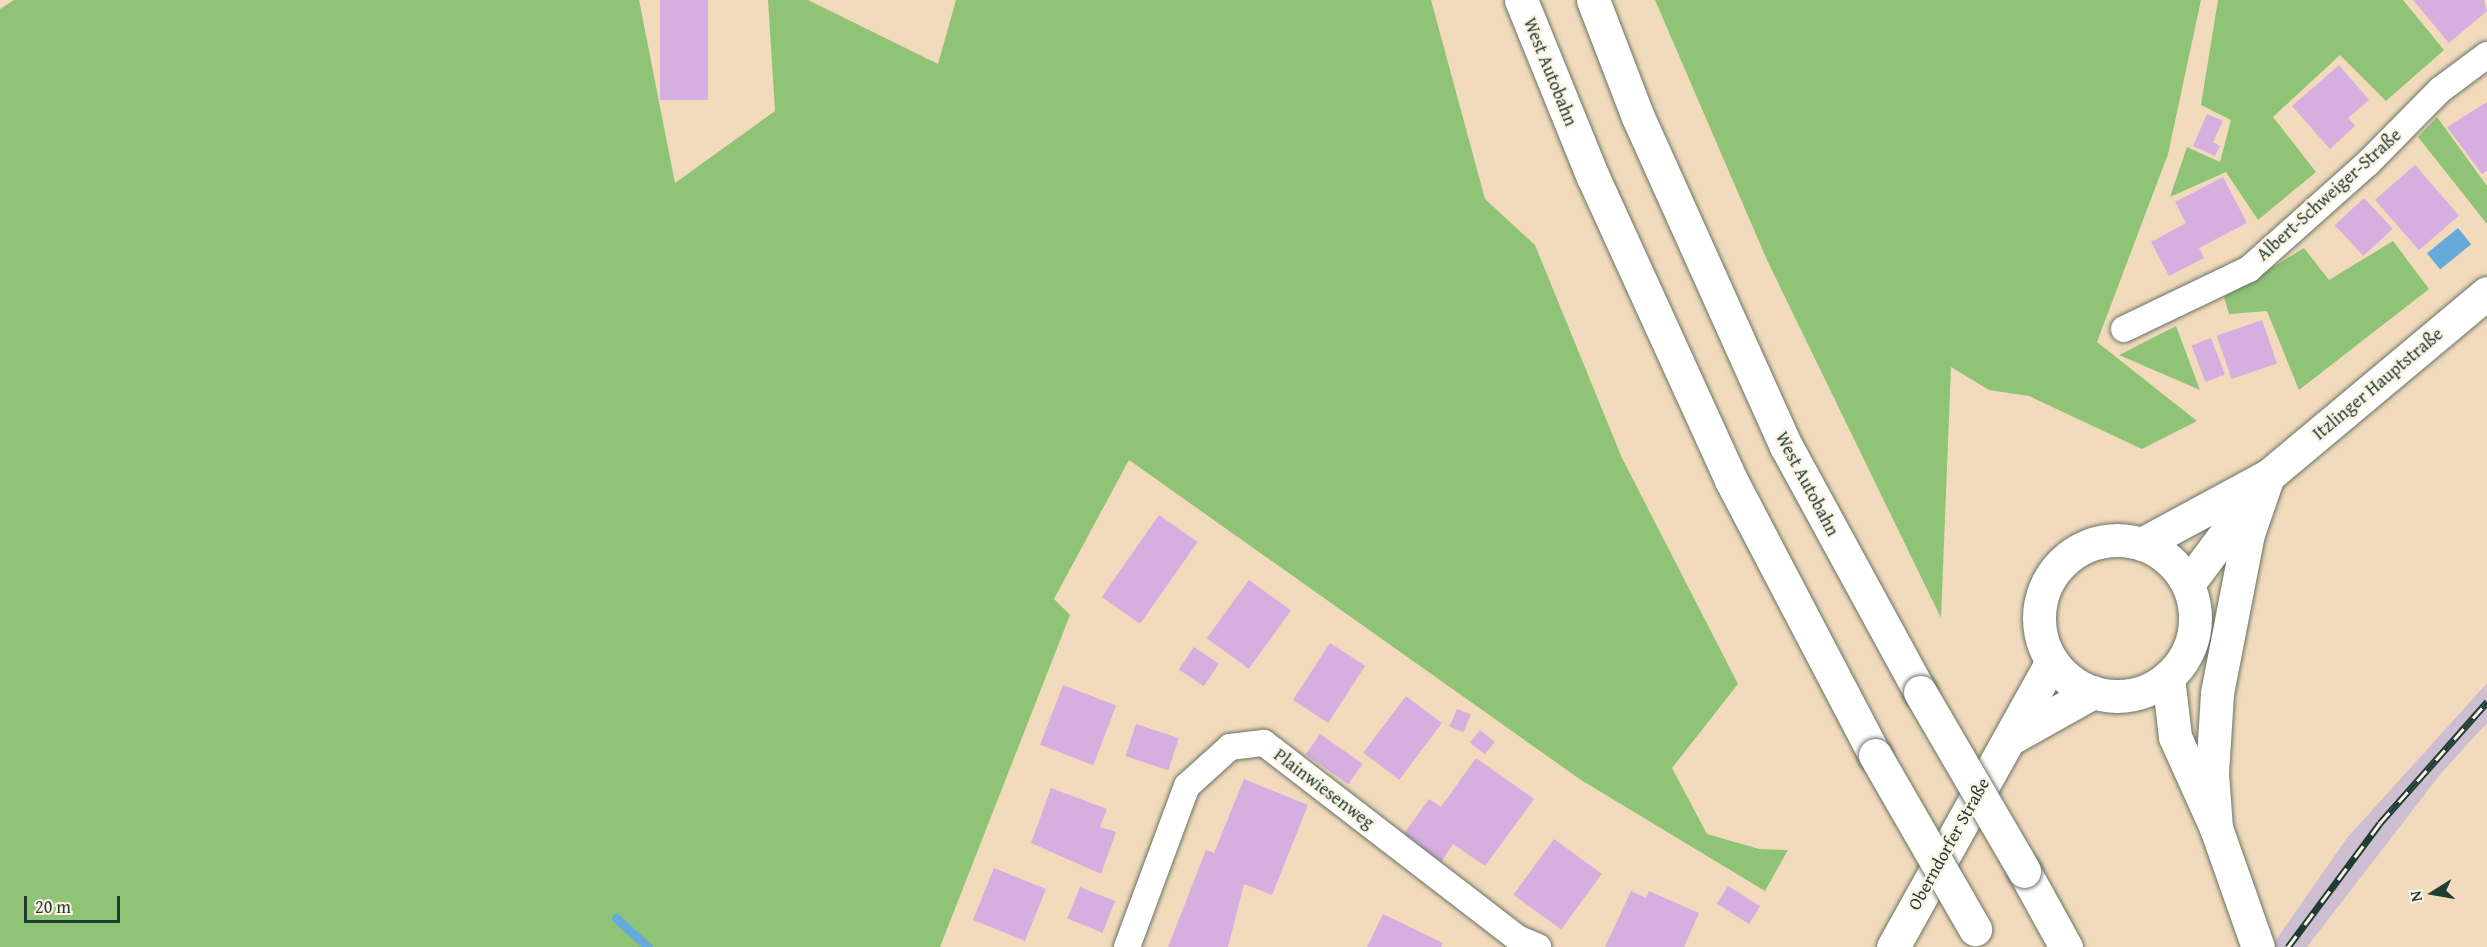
<!DOCTYPE html>
<html>
<head>
<meta charset="utf-8">
<style>
  body { margin:0 }
  #map { position:relative; width:2487px; height:947px; overflow:hidden; background:#f2dbbc; font-family:"Gentium Book Plus",serif }
  div>[style] { position:absolute }
  .industrial>* { inset:0; background:#cebed1 }
  .green>* { inset:0; background:#8fc375 }
  .water>* { inset:0; background:#66a9db; transform-origin:0 0 }
  .stream>* { height:9px; margin:-4.5px; padding:0 4.5px; transform-origin:4.5px; border-radius:4.5px; background:#66a9db }
  .building>* { inset:0; background:#d6aee0; transform-origin:0 0 }
  .roads { filter:drop-shadow(0 0 2px #697464) drop-shadow(0 0 2px #697464) }
  .minor>* { height:26px; margin:-13px; padding:0 13px; transform-origin:13px; border-radius:13px; background:#fff }
  .secondary>* { height:33px; margin:-16.5px; padding:0 16.5px; transform-origin:16.5px; border-radius:16.5px; background:#fff }
  .secondary>.ring { margin:-16.5px; padding:0; box-sizing:content-box; background:none; border:33px solid #fff; border-radius:50% }
  .motorway>* { height:33px; margin:-16.5px; padding:0 16.5px; transform-origin:16.5px; border-radius:16.5px; background:#fff }
  .rail>* { height:7px; margin-top:-3.5px; transform-origin:0; background:repeating-linear-gradient(90deg,#fcf5e5 0 14px,#1f3d34 0 28px); box-sizing:border-box; border-block:2px solid #1f3d34 }
  .bridges { filter:drop-shadow(0 0 2px #697464) drop-shadow(0 0 2px #697464) }
  .motorway-bridge>* { height:33px; margin:-16.5px; padding:0 16.5px; transform-origin:16.5px; border-radius:16.5px; background:#fff }
  span { translate:-50% -50%; white-space:nowrap; text-align:center; line-height:1.15; -webkit-text-stroke:5px #fcf5e5; paint-order:stroke }
  .street-label { font-size:18px; color:#1f3d34 }
  .north { position:absolute; left:2403px; top:863px; width:60px; height:60px; -webkit-text-stroke:4px #fcf5e5; paint-order:stroke; rotate:259deg; font-size:16px; font-weight:700; line-height:24px; text-align:center; color:#1f3d34 }
  .north::after { content:''; display:block; margin:auto; width:21px; height:27px; background:#1f3d34; clip-path:polygon(50% 0,100% 100%,50% 72%,0 100%) }
  .scale { position:absolute; left:24px; top:896px; width:96px; height:27px; box-sizing:border-box; border:3px solid #1f3d34; border-top:0; padding-left:8px; font-size:18px; line-height:21px; white-space:nowrap; color:#1f3d34; -webkit-text-stroke:4px #fcf5e5; paint-order:stroke }
</style>
</head>
<body>
<div id="map">
  <div class="industrial">
    <div style="clip-path:polygon(2487px 683px,2487px 723px,2442px 772px,2307px 947px,2271px 947px,2347px 838px)"></div>
  </div>
  <div class="green">
    <div style="clip-path:polygon(14px 0,639px 0,675px 183px,775px 111px,768px 0,808px 0,938px 64px,956px 0,1431px 0,1485px 199px,1535px 245px,1622px 458px,1738px 684px,1672px 768px,1707px 834px,1759px 849px,1788px 850px,1765px 891px,1581px 780px,1129px 460px,1054px 599px,1070px 615px,940px 947px,0 947px,0 9px)"></div>
    <div style="clip-path:polygon(1655px 0,2201px 0,2168px 154px,2097px 342px,2197px 421px,2142px 449px,2029px 396px,1989px 390px,1951px 367px,1941px 618px,1767px 260px)"></div>
    <div style="clip-path:polygon(2218px 0,2403px 0,2444px 50px,2386px 101px,2340px 55px,2273px 117px,2316px 172px,2258px 220px,2226px 172px,2170px 197px,2187px 147px,2220px 162px,2231px 120px,2201px 105px)"></div>
    <div style="clip-path:polygon(2437px 117px,2487px 186px,2487px 224px,2418px 137px)"></div>
    <div style="clip-path:polygon(2393px 241px,2429px 289px,2299px 390px,2267px 311px,2229px 314px,2224px 297px,2304px 248px,2329px 280px)"></div>
    <div style="clip-path:polygon(2176px 326px,2200px 390px,2119px 355px)"></div>
  </div>
  <div class="water">
    <div style="left:2458px;top:228px;width:21px;height:40px;rotate:51deg"></div>
  </div>
  <div class="stream">
    <div style="left:616px;top:918px;width:43px;rotate:42.2deg"></div>
  </div>
  <div class="building">
    <div style="left:660px;top:0;width:48px;height:100px"></div>
    <div style="clip-path:polygon(2413px 0,2484px 0,2487px 11px,2449px 43px)"></div>
    <div style="clip-path:polygon(2339px 65px,2369px 100px,2348px 118px,2355px 126px,2330px 149px,2292px 106px)"></div>
    <div style="clip-path:polygon(2487px 102px,2487px 171px,2482px 174px,2447px 127px)"></div>
    <div style="clip-path:polygon(2207px 114px,2223px 121px,2213px 142px,2220px 146px,2215px 156px,2193px 146px)"></div>
    <div style="left:2415px;top:165px;width:67px;height:53px;rotate:49deg"></div>
    <div style="clip-path:polygon(2223px 177px,2247px 223px,2199px 248px,2204px 258px,2169px 276px,2151px 242px,2186px 223px,2175px 202px)"></div>
    <div style="left:2364px;top:198px;width:42px;height:40px;rotate:47deg"></div>
    <div style="left:2262px;top:320px;width:46px;height:48px;rotate:71deg"></div>
    <div style="left:2211px;top:338px;width:39px;height:21px;rotate:69deg"></div>
    <div style="left:1159px;top:515px;width:47px;height:100px;rotate:35deg"></div>
    <div style="left:1249px;top:580px;width:52px;height:72px;rotate:36deg"></div>
    <div style="left:1330px;top:643px;width:42px;height:68px;rotate:33deg"></div>
    <div style="left:1194px;top:647px;width:30px;height:27px;rotate:34deg"></div>
    <div style="left:1063px;top:685px;width:57px;height:64px;rotate:21deg"></div>
    <div style="left:1406px;top:696px;width:45px;height:71px;rotate:37deg"></div>
    <div style="left:1457px;top:709px;width:15px;height:19px;rotate:23deg"></div>
    <div style="left:1136px;top:724px;width:45px;height:34px;rotate:18deg"></div>
    <div style="left:1480px;top:730px;width:19px;height:16px;rotate:39deg"></div>
    <div style="left:1320px;top:734px;width:52px;height:25px;rotate:35deg"></div>
    <div style="clip-path:polygon(1476px 758px,1534px 799px,1485px 866px,1453px 844px,1441px 862px,1403px 835px,1429px 799px,1441px 807px)"></div>
    <div style="clip-path:polygon(1244px 779px,1308px 805px,1272px 895px,1244px 884px,1228px 947px,1168px 947px,1206px 850px,1214px 853px)"></div>
    <div style="clip-path:polygon(1051px 788px,1107px 809px,1100px 827px,1116px 832px,1101px 874px,1031px 843px)"></div>
    <div style="left:1554px;top:839px;width:59px;height:69px;rotate:36deg"></div>
    <div style="left:994px;top:868px;width:56px;height:56px;rotate:22deg"></div>
    <div style="left:1728px;top:886px;width:38px;height:21px;rotate:32deg"></div>
    <div style="left:1080px;top:887px;width:38px;height:34px;rotate:22deg"></div>
    <div style="clip-path:polygon(1631px 891px,1646px 898px,1649px 891px,1699px 913px,1684px 947px,1605px 947px)"></div>
    <div style="clip-path:polygon(1383px 914px,1443px 943px,1441px 947px,1367px 947px)"></div>
  </div>
  <div class="roads">
    <div class="minor">
      <div style="left:2124px;top:329px;width:139px;rotate:-25.6deg"></div>
      <div style="left:2249px;top:269px;width:159px;rotate:-41.7deg"></div>
      <div style="left:2368px;top:163px;width:103px;rotate:-45.4deg"></div>
      <div style="left:2440px;top:90px;width:59px;rotate:-36.7deg"></div>
      <div style="left:1127px;top:947px;width:172px;rotate:-69.6deg"></div>
      <div style="left:1187px;top:786px;width:58px;rotate:-42.2deg"></div>
      <div style="left:1230px;top:747px;width:34px;rotate:-7deg"></div>
      <div style="left:1264px;top:743px;width:319px;rotate:37.6deg"></div>
      <div style="left:1517px;top:938px;width:23px;rotate:23deg"></div>
    </div>
    <div class="secondary">
      <div class="ring" style="left:2039px;top:540px;width:123px;height:123px"></div>
      <div style="left:2142px;top:544px;width:143px;rotate:-28.4deg"></div>
      <div style="left:2268px;top:476px;width:285px;rotate:-39.9deg"></div>
      <div style="left:2188px;top:584px;width:124px;rotate:-53.2deg"></div>
      <div style="left:2011px;top:738px;width:94px;rotate:-29.3deg"></div>
      <div style="left:1893px;top:947px;width:327px;rotate:-60.9deg"></div>
    </div>
    <div class="motorway">
      <div style="left:1521px;top:0;width:191px;rotate:67.9deg"></div>
      <div style="left:1593px;top:177px;width:333px;rotate:65.5deg"></div>
      <div style="left:1731px;top:480px;width:310px;rotate:62.4deg"></div>
      <div style="left:1593px;top:0;width:125px;rotate:69deg"></div>
      <div style="left:1638px;top:117px;width:361px;rotate:65.8deg"></div>
      <div style="left:1786px;top:446px;width:280px;rotate:61.4deg"></div>
      <div style="left:2168px;top:677px;width:60px;rotate:83.3deg"></div>
      <div style="left:2175px;top:737px;width:100px;rotate:65.7deg"></div>
      <div style="left:2216px;top:828px;width:126px;rotate:70.6deg"></div>
      <div style="left:2216px;top:828px;width:55px;rotate:-94.2deg"></div>
      <div style="left:2212px;top:773px;width:80px;rotate:-86.4deg"></div>
      <div style="left:2217px;top:693px;width:162px;rotate:-79deg"></div>
      <div style="left:2248px;top:534px;width:61px;rotate:-71deg"></div>
      <div style="left:2024px;top:871px;width:87px;rotate:61.1deg"></div>
    </div>
  </div>
  <div class="rail">
    <div style="left:2288px;top:947px;width:154px;rotate:-53.4deg"></div>
    <div style="left:2380px;top:823px;width:162px;rotate:-48.5deg"></div>
  </div>
  <div class="bridges">
    <div class="motorway-bridge">
      <div style="left:1920px;top:692px;width:207px;rotate:59.8deg"></div>
      <div style="left:1875px;top:755px;width:201px;rotate:60.1deg"></div>
    </div>
  </div>
  <div class="street-label">
    <span style="left:1550px;top:72px;rotate:68deg">West Autobahn</span>
    <span style="left:2329px;top:195px;rotate:-42deg">Albert-Schweiger-Straße</span>
    <span style="left:2378px;top:384px;rotate:-40deg">Itzlinger Hauptstraße</span>
    <span style="left:1807px;top:484px;rotate:62deg">West Autobahn</span>
    <span style="left:1324px;top:789px;rotate:37deg">Plainwiesenweg</span>
    <span style="left:1949px;top:844px;rotate:-61deg">Oberndorfer Straße</span>
  </div>
  <div class="north">N</div>
  <div class="scale">20 m</div>
</div>
</body>
</html>
